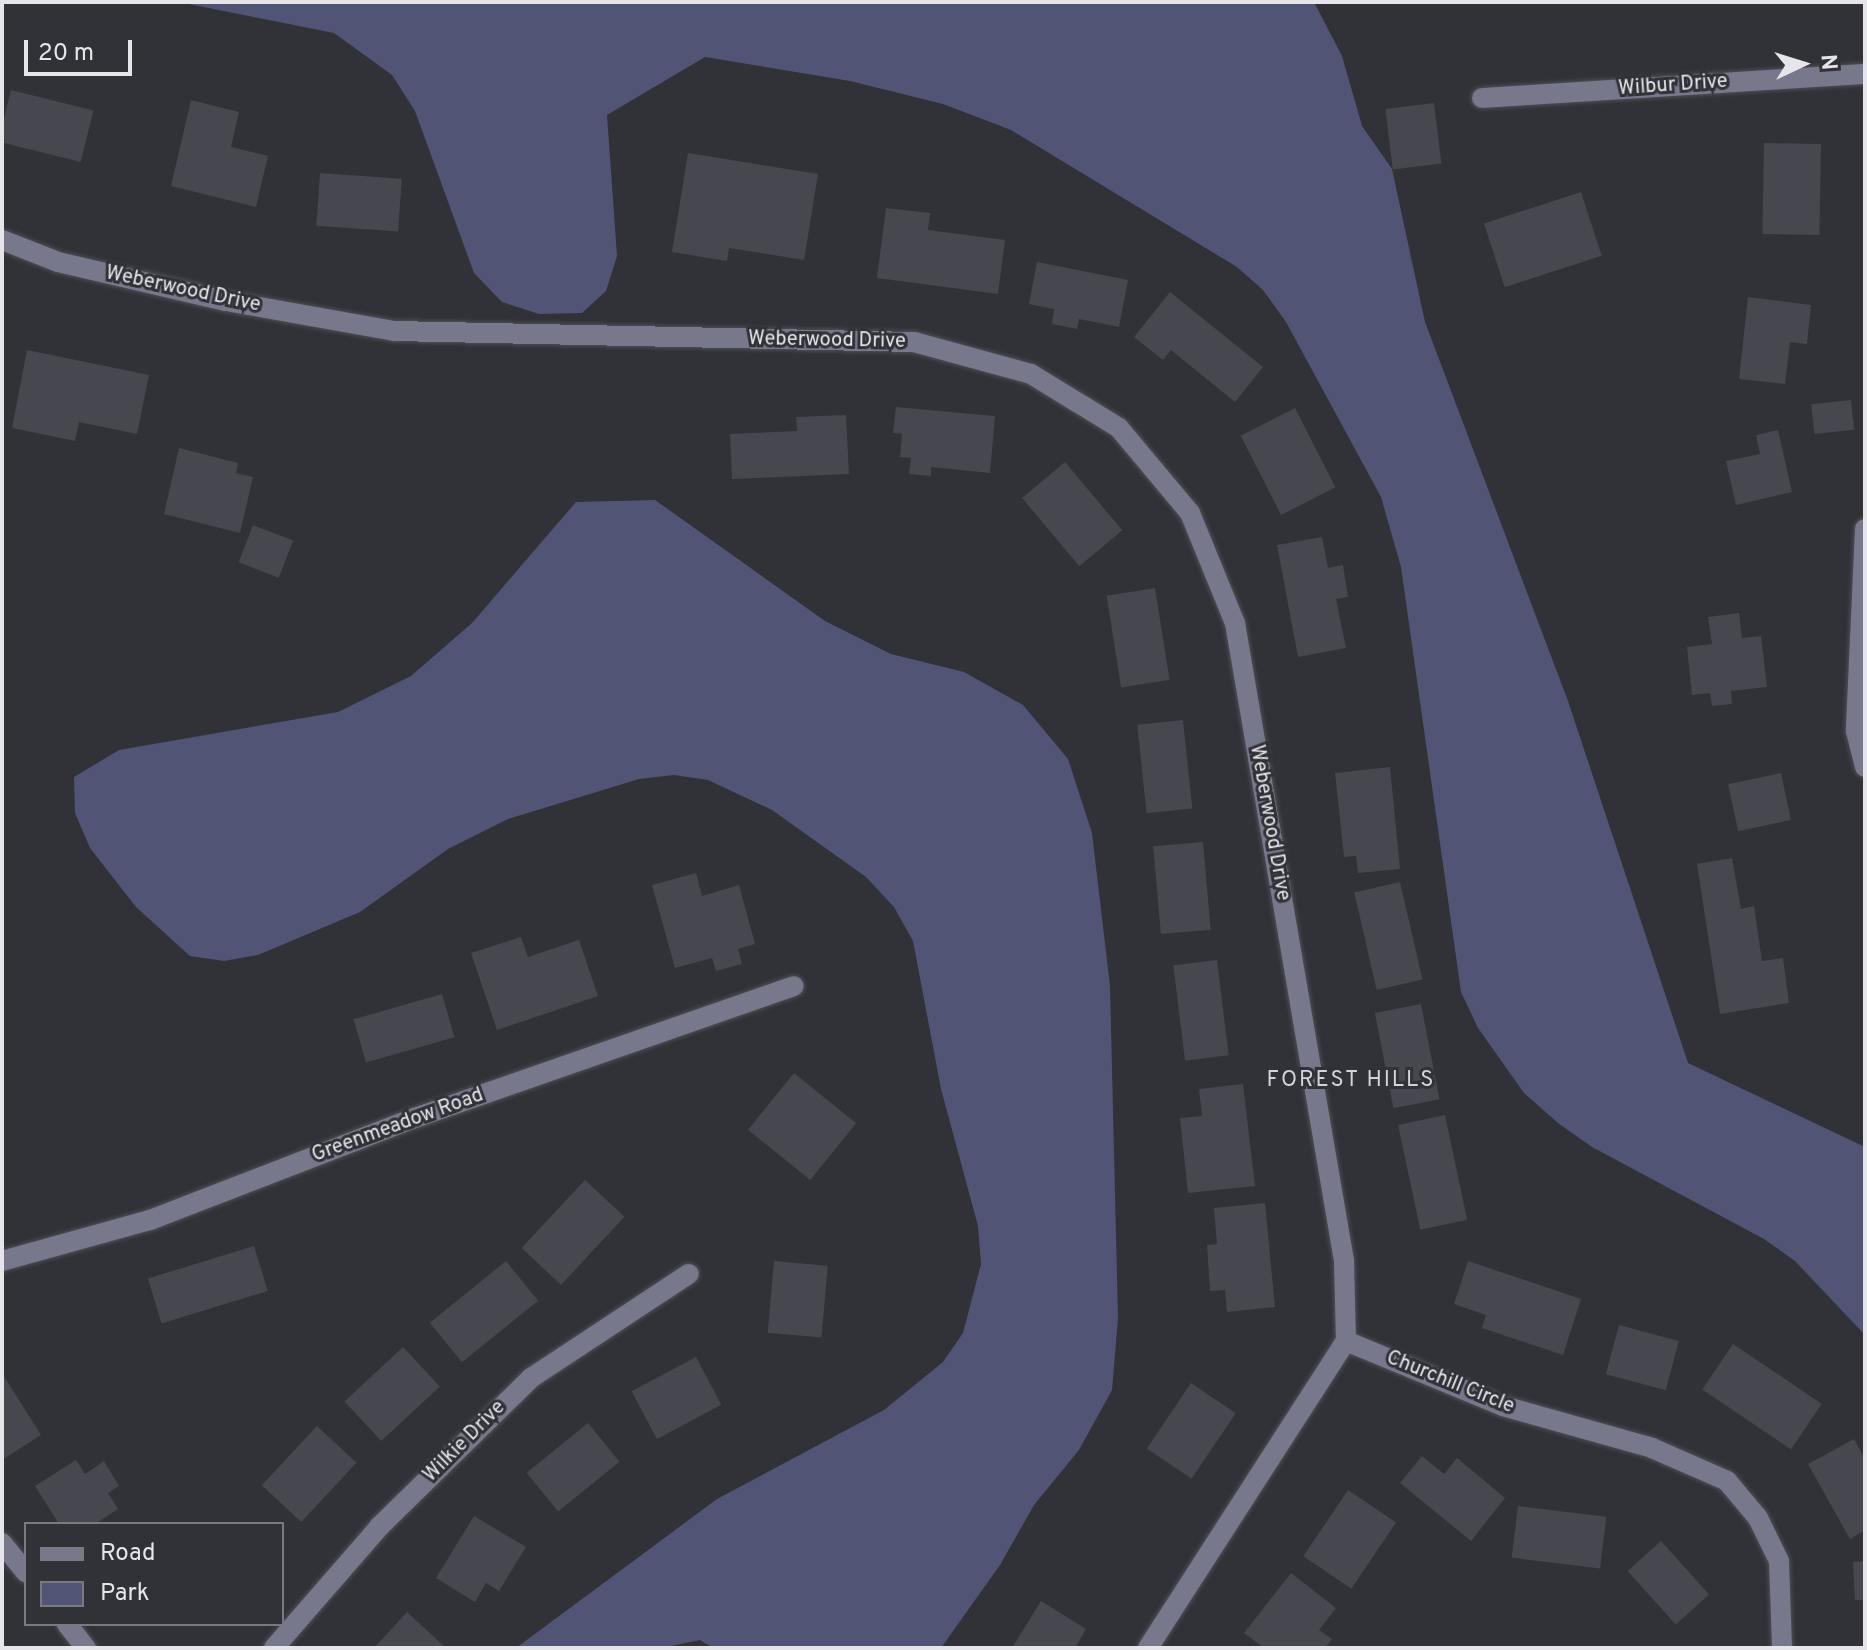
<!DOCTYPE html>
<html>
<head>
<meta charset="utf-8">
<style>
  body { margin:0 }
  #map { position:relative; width:1867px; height:1650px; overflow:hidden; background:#313138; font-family:Overpass,sans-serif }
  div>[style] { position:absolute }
  .green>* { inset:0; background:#525475 }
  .building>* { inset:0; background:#46474f; transform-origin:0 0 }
  .roads { filter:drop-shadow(0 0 2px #4e4e54) drop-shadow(0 0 2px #4e4e54) }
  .minor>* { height:20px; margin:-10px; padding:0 10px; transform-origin:10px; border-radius:10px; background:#77788b }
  span { translate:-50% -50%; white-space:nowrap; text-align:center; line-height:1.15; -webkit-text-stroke:6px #313138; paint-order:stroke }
  .street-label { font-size:20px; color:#e5e5ea }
  .neighbourhood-label { font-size:22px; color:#d2d3dd; letter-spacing:2px }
  .frame { position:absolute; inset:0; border:4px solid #e5e5ea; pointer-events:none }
  .legend { position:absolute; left:24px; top:1522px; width:260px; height:104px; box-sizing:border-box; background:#313138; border:2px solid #79797f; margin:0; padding:10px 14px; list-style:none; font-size:24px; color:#e5e5ea }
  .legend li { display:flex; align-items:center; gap:16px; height:40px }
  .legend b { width:40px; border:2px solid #79797f }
  .north { position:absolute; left:1763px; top:24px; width:80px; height:80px; -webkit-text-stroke:6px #313138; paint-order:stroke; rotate:86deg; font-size:22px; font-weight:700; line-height:32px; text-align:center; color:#e5e5ea }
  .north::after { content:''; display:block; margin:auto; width:28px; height:36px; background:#e5e5ea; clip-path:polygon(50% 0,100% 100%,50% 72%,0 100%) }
  .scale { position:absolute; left:24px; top:40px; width:108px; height:36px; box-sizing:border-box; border:4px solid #e5e5ea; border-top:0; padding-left:10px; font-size:24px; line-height:28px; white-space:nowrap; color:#e5e5ea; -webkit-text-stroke:6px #313138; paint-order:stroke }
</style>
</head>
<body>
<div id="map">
  <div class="green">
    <div style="clip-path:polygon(179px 2px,1314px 2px,1342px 56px,1362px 126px,1392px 169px,1425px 322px,1568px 701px,1688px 1063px,1865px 1147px,1865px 1335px,1795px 1261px,1764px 1239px,1592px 1147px,1558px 1123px,1524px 1093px,1478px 1028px,1461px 992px,1401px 567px,1381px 497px,1286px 322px,1263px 290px,1237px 267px,1011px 130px,943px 104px,850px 81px,705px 57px,607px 115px,617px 256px,606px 291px,582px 313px,539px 314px,502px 302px,474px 273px,415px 111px,392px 75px,334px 33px)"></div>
    <div style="clip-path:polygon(655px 500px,825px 621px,891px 654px,964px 672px,1023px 705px,1068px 759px,1092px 833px,1110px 986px,1118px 1318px,1112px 1390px,1079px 1450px,1034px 1505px,1000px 1565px,941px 1648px,713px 1648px,700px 1640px,661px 1648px,516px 1648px,717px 1499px,884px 1410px,943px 1362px,963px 1333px,981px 1264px,978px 1226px,941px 1089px,913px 941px,894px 907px,866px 877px,772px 810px,708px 780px,674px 775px,639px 779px,508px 819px,448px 849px,360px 912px,258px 955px,224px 961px,190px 956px,136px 907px,90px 848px,75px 813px,74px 777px,119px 750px,338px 712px,411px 676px,472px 623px,576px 502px)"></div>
  </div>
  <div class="building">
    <div style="left:11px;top:90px;width:85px;height:53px;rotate:14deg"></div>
    <div style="clip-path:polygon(191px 100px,239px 112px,231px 147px,268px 156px,256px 207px,171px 186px)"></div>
    <div style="left:1434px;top:103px;width:61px;height:49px;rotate:83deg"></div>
    <div style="left:1764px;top:143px;width:57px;height:91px;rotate:1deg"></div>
    <div style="clip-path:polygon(688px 153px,818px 174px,804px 260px,729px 248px,727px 261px,672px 252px)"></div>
    <div style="left:320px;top:173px;width:82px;height:53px;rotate:4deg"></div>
    <div style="left:1581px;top:192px;width:67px;height:102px;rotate:72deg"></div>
    <div style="clip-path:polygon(886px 208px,930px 213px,928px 230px,1005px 240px,998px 294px,877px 278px)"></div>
    <div style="clip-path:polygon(1037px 262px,1128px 280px,1119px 327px,1079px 319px,1077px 329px,1052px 324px,1054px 309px,1029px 304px)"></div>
    <div style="clip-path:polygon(1170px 292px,1263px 367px,1235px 402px,1171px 350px,1163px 360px,1134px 337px)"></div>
    <div style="clip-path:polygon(1748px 297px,1811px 305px,1807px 344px,1790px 342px,1785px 384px,1739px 379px)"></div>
    <div style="clip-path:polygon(27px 350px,149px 375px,137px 434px,79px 422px,75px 441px,12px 428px)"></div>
    <div style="left:1851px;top:400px;width:30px;height:40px;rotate:84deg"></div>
    <div style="clip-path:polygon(896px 407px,995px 416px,990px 473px,931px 467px,931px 476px,909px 474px,911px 458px,900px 457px,902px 434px,893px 433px)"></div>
    <div style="left:1295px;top:408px;width:89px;height:61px;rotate:63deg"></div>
    <div style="clip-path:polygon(846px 415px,849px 474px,732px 479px,730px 434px,797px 431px,796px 417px)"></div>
    <div style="clip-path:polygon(1778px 430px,1792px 492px,1736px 505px,1726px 461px,1760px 454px,1756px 435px)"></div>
    <div style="clip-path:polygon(179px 448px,238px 463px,236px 473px,253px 477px,240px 533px,164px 514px)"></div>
    <div style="left:1065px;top:462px;width:89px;height:56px;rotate:50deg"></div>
    <div style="left:253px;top:525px;width:43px;height:40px;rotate:21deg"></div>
    <div style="clip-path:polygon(1322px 537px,1328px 568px,1343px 565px,1348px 597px,1336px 599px,1346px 648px,1298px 657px,1277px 545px)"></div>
    <div style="left:1155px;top:588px;width:93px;height:49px;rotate:81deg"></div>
    <div style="clip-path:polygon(1739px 613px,1742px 638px,1761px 636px,1767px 687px,1731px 691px,1732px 704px,1712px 706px,1710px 693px,1692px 695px,1687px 647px,1712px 644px,1708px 617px)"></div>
    <div style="left:1183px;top:720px;width:89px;height:46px;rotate:84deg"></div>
    <div style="clip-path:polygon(1390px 767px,1400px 869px,1358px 873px,1356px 856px,1344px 857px,1335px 773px)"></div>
    <div style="left:1781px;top:773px;width:48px;height:54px;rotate:78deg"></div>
    <div style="left:1203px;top:842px;width:88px;height:50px;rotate:85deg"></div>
    <div style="clip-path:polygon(1732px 858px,1741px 909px,1754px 906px,1762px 961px,1783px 958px,1789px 1003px,1720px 1014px,1697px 864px)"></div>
    <div style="clip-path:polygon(696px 873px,702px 896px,739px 885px,755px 944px,738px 949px,742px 964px,716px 971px,712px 958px,675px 968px,652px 885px)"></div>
    <div style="left:1400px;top:882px;width:100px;height:47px;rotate:77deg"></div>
    <div style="clip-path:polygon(521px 937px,528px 957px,579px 940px,598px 996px,497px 1030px,471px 953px)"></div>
    <div style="left:1217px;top:960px;width:96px;height:44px;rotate:83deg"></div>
    <div style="left:442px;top:994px;width:45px;height:92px;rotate:74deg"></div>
    <div style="left:1421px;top:1004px;width:97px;height:47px;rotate:79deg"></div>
    <div style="left:794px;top:1073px;width:80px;height:73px;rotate:39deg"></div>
    <div style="clip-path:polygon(1243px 1084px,1255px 1186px,1188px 1193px,1180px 1118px,1202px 1116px,1199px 1089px)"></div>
    <div style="left:1445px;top:1115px;width:107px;height:48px;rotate:78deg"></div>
    <div style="left:585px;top:1180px;width:54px;height:93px;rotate:43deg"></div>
    <div style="clip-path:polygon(1265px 1203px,1275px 1307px,1227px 1312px,1225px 1290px,1210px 1291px,1207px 1245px,1217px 1244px,1214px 1208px)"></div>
    <div style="left:254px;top:1246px;width:47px;height:111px;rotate:73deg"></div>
    <div style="left:506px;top:1261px;width:51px;height:98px;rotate:51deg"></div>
    <div style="left:774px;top:1261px;width:54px;height:72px;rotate:5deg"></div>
    <div style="clip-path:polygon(1468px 1261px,1581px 1299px,1563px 1355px,1482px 1328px,1486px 1315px,1454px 1304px)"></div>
    <div style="left:1619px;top:1325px;width:62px;height:51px;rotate:15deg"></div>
    <div style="left:1733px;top:1344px;width:107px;height:55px;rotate:34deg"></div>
    <div style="left:403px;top:1347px;width:54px;height:80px;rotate:47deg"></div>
    <div style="left:696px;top:1357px;width:54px;height:73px;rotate:62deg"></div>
    <div style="clip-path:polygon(2px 1373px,41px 1435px,2px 1460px)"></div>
    <div style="left:1191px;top:1383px;width:54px;height:79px;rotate:34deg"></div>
    <div style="left:588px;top:1423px;width:50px;height:79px;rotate:51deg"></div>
    <div style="left:317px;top:1426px;width:54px;height:81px;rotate:43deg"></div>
    <div style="clip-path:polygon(1854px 1439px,1865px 1459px,1865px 1530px,1850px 1539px,1808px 1464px)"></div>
    <div style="clip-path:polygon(1422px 1456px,1444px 1474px,1457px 1458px,1505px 1498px,1471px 1541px,1400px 1483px)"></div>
    <div style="clip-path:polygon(76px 1460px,85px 1474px,104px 1461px,119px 1486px,108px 1493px,118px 1509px,95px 1524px,59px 1524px,35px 1486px)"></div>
    <div style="left:1348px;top:1490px;width:58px;height:80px;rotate:34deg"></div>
    <div style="left:1518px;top:1506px;width:89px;height:52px;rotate:7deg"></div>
    <div style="clip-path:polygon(474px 1516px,526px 1547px,499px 1591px,486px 1583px,475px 1602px,436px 1578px)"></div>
    <div style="left:1661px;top:1541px;width:72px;height:45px;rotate:48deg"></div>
    <div style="clip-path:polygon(1865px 1561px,1865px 1600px,1855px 1600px,1853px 1562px)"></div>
    <div style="clip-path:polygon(1291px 1573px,1336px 1608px,1319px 1630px,1332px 1639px,1325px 1648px,1264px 1648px,1244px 1633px)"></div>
    <div style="clip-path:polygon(1041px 1601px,1086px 1629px,1075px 1648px,1012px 1648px)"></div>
    <div style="clip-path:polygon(407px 1612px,446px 1648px,374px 1648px)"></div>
  </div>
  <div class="roads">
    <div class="minor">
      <div style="left:1482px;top:98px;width:384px;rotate:-3.6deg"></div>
      <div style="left:2px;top:240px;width:60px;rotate:21.4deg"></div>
      <div style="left:58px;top:262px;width:172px;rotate:13.1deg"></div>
      <div style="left:226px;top:301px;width:171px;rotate:10.1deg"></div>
      <div style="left:394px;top:331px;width:520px;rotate:1.21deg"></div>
      <div style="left:914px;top:342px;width:121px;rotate:15.3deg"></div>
      <div style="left:1031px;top:374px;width:103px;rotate:31.5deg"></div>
      <div style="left:1119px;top:428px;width:111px;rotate:50.1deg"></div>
      <div style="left:1190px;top:513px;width:119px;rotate:67.8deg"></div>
      <div style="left:1235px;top:623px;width:647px;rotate:80.3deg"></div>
      <div style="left:1344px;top:1261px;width:80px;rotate:88.6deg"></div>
      <div style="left:1865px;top:529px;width:202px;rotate:92.6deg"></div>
      <div style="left:1856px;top:731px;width:37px;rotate:76deg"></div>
      <div style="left:2px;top:1261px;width:154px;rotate:-15.5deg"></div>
      <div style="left:150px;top:1220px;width:284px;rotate:-21.1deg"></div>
      <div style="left:415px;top:1118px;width:401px;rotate:-19.2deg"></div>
      <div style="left:1346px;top:1341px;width:170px;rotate:22.5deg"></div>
      <div style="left:1503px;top:1406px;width:155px;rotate:15.7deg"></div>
      <div style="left:1652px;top:1448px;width:82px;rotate:23.7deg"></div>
      <div style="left:1727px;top:1481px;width:48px;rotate:50deg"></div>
      <div style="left:1758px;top:1518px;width:48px;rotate:64deg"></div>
      <div style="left:1779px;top:1561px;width:87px;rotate:88deg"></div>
      <div style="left:2px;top:1543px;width:38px;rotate:51deg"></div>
      <div style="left:67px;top:1624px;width:31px;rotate:52deg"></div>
      <div style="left:274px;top:1648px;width:160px;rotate:-49deg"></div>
      <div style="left:379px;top:1527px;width:213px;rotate:-44.4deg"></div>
      <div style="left:531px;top:1378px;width:189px;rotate:-33.4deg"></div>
      <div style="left:1148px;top:1648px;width:365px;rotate:-57.2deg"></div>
    </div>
  </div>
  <div class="street-label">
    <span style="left:1673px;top:86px;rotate:-4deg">Wilbur Drive</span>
    <span style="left:183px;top:290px;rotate:12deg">Weberwood Drive</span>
    <span style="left:827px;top:341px;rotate:1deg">Weberwood Drive</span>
    <span style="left:1269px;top:823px;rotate:80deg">Weberwood Drive</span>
    <span style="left:398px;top:1126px;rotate:-20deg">Greenmeadow Road</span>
    <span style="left:1450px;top:1383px;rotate:22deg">Churchill Circle</span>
    <span style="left:465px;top:1442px;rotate:-45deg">Wilkie Drive</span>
  </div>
  <div class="neighbourhood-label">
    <span style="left:1351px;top:1081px">FOREST HILLS</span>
  </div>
  <div class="frame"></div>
  <ul class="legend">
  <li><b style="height:10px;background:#77788b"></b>Road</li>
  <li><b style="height:22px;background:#525475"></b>Park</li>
  </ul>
  <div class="north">N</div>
  <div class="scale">20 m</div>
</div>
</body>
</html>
